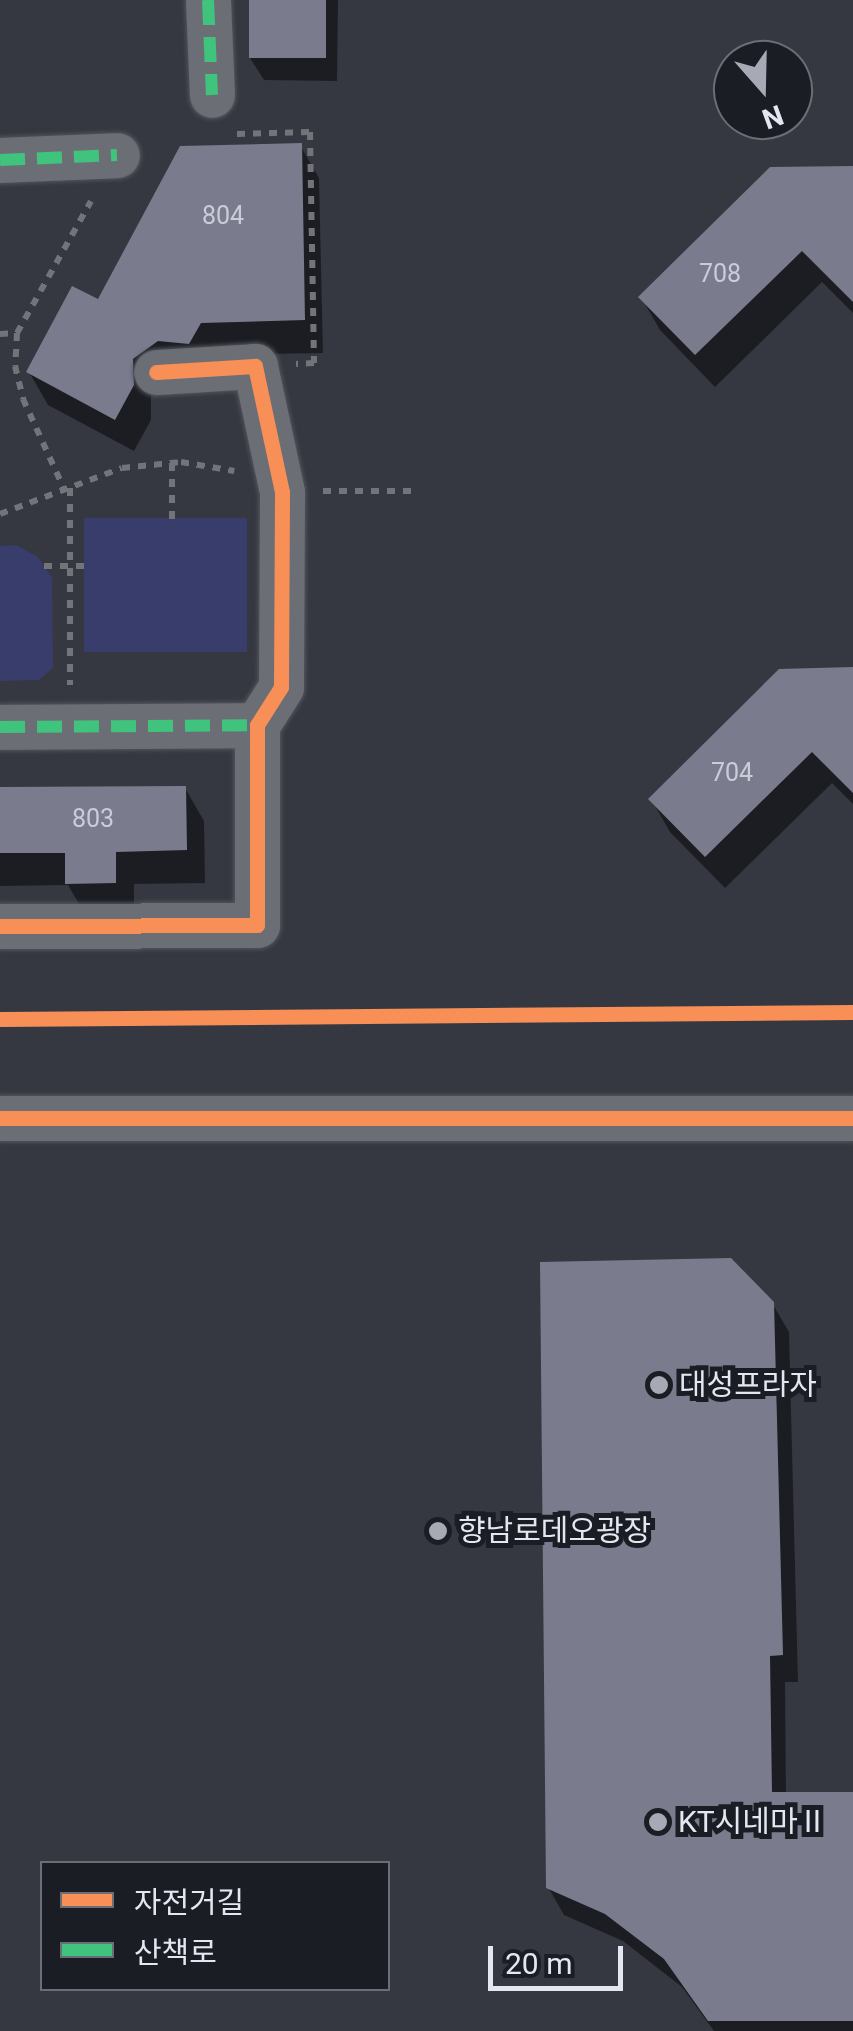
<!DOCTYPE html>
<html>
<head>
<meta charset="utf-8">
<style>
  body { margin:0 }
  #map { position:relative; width:853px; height:2031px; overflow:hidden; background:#363841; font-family:Roboto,"Noto Sans KR",sans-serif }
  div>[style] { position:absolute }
  .green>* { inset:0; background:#383d6b; transform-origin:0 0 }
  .shadow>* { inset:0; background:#0007 }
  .building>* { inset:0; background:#7a7c8e; transform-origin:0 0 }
  .path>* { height:6px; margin-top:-3px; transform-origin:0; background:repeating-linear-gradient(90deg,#72747a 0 8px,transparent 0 16px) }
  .roads { filter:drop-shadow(0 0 2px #52545c) drop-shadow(0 0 2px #52545c) }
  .minor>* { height:45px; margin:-22.5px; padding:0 22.5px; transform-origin:22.5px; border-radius:22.5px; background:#6c6e75 }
  .quiet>* { height:12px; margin-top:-6px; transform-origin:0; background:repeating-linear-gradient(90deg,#40c37c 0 25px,transparent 0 37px) }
  .cycleway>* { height:15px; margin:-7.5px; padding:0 7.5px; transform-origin:7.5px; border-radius:7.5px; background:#f78f57 }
  .dots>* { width:28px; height:28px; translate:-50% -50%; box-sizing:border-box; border:5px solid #1b1d24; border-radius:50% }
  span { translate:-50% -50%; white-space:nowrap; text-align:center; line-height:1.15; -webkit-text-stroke:10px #1b1d24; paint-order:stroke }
  .number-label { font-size:25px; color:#caccd9 }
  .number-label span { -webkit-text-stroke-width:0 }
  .poi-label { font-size:30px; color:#e4e7f2 }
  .left { translate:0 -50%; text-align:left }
  .legend { position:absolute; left:40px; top:1861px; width:350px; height:130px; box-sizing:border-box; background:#1b1d24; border:2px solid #6b6e76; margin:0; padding:12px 18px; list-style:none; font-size:30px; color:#e4e7f2 }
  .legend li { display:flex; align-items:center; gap:20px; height:50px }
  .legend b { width:50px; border:2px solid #6b6e76 }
  .north { position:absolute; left:713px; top:40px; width:100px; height:100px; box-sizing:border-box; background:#1b1d24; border:2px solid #6b6e76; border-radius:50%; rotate:160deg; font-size:28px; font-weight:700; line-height:40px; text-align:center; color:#e4e7f2 }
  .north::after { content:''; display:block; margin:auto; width:35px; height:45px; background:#a7aab4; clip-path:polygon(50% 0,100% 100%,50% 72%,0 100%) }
  .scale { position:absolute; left:488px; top:1946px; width:135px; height:45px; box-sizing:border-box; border:5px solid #e4e7f2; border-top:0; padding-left:12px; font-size:30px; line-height:35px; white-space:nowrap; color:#e4e7f2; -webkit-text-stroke:8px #1b1d24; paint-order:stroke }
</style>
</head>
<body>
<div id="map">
  <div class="green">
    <div style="left:247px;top:518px;width:134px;height:163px;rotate:90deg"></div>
    <div style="clip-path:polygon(16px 545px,38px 557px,52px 578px,53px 668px,39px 680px,0 681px,0 546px)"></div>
  </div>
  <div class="shadow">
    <div style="clip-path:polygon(251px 0,338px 0,337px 81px,264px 80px,250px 58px)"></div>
    <div style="clip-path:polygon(300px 145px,319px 178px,323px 353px,219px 355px,151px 393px,151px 420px,134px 451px,48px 405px,29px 372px,99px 303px)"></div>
    <div style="clip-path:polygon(853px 179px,853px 313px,822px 282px,715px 387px,660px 330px,641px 297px)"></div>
    <div style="clip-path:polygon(853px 670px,853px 804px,832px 783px,725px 888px,670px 832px,651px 799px)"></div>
    <div style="clip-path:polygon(185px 788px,204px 821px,205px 883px,134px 884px,134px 916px,86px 916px,68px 885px,0 886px,0 790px)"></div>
    <div style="clip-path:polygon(772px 1303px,789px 1332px,798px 1682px,785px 1682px,786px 1795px,853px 1794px,853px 2031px,714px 2031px,682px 1987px,623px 1941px,564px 1915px,548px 1887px)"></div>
  </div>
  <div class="building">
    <div style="left:249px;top:0;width:77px;height:58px"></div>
    <div style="clip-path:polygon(302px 143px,305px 320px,201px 323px,189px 344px,158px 341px,133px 359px,134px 385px,115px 420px,26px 372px,72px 286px,98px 299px,180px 146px)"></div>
    <div style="clip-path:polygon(853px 166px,853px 302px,802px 251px,695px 355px,638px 297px,770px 167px)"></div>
    <div style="clip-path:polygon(853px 667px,853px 793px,812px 752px,705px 857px,648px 799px,779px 669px)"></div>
    <div style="clip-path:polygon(186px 786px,187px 850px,116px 852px,116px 883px,65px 884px,65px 853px,0 853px,0 787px)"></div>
    <div style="clip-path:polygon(731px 1258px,774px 1302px,783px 1655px,770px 1656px,772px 1792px,853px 1792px,853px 2021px,708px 2021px,664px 1959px,605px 1914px,546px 1888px,540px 1262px)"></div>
  </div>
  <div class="path">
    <div style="left:237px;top:134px;width:73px;rotate:-1.6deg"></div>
    <div style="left:310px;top:132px;width:231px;rotate:89deg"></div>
    <div style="left:314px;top:363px;width:18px;rotate:177deg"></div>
    <div style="left:17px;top:333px;width:33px;rotate:93deg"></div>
    <div style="left:15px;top:366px;width:34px;rotate:76deg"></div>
    <div style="left:23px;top:399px;width:99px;rotate:65.5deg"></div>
    <div style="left:0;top:334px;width:17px;rotate:-3deg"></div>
    <div style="left:17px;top:333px;width:151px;rotate:-60.7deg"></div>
    <div style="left:70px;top:488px;width:197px;rotate:90deg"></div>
    <div style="left:323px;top:491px;width:90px"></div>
    <div style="left:0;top:514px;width:130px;rotate:-20.7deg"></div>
    <div style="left:122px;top:468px;width:59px;rotate:-5.8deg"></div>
    <div style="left:181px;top:462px;width:54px;rotate:9.6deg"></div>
    <div style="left:172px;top:519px;width:56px;rotate:-90deg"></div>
    <div style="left:44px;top:566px;width:40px"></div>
  </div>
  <div class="roads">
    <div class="minor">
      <div style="left:208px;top:0;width:95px;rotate:87.6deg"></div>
      <div style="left:0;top:160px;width:117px;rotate:-2.4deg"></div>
      <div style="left:0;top:727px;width:257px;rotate:-0.4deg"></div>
      <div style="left:0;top:926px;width:257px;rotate:-0.2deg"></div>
      <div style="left:257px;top:925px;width:200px;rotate:-90deg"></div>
      <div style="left:257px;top:725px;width:45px;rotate:-57.7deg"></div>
      <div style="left:281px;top:687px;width:195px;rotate:-89.7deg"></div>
      <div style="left:282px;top:492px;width:129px;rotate:-102.1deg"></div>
      <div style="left:255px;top:366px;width:99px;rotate:176.5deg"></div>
      <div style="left:0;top:1118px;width:853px"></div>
    </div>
  </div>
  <div class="quiet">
    <div style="left:208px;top:0;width:95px;rotate:87.6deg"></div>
    <div style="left:0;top:160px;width:117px;rotate:-2.4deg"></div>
    <div style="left:0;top:727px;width:257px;rotate:-0.4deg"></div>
  </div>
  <div class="cycleway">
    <div style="left:0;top:926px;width:257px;rotate:-0.2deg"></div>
    <div style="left:257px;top:925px;width:200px;rotate:-90deg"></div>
    <div style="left:257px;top:725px;width:45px;rotate:-57.7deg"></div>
    <div style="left:281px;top:687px;width:195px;rotate:-89.7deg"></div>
    <div style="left:282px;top:492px;width:129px;rotate:-102.1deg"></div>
    <div style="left:255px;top:366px;width:99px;rotate:176.5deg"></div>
    <div style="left:0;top:1019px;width:853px;rotate:-0.47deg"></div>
    <div style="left:0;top:1118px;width:853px"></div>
  </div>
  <div class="dots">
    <div style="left:659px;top:1385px;background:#a7aab4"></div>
    <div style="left:438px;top:1531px;background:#a7aab4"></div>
    <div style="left:658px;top:1822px;background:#a7aab4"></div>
  </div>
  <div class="number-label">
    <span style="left:223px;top:216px">804</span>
    <span style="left:720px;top:274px">708</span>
    <span style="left:732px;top:773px">704</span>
    <span style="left:93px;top:819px">803</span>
  </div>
  <div class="poi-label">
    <span class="left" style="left:679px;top:1385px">대성프라자</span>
    <span class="left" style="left:458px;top:1531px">향남로데오광장</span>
    <span class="left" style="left:678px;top:1822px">KT시네마Ⅱ</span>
  </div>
  <ul class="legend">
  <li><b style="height:12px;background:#f78f57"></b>자전거길</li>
  <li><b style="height:12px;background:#40c37c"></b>산책로</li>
  </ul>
  <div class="north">N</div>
  <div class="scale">20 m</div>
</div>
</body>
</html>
